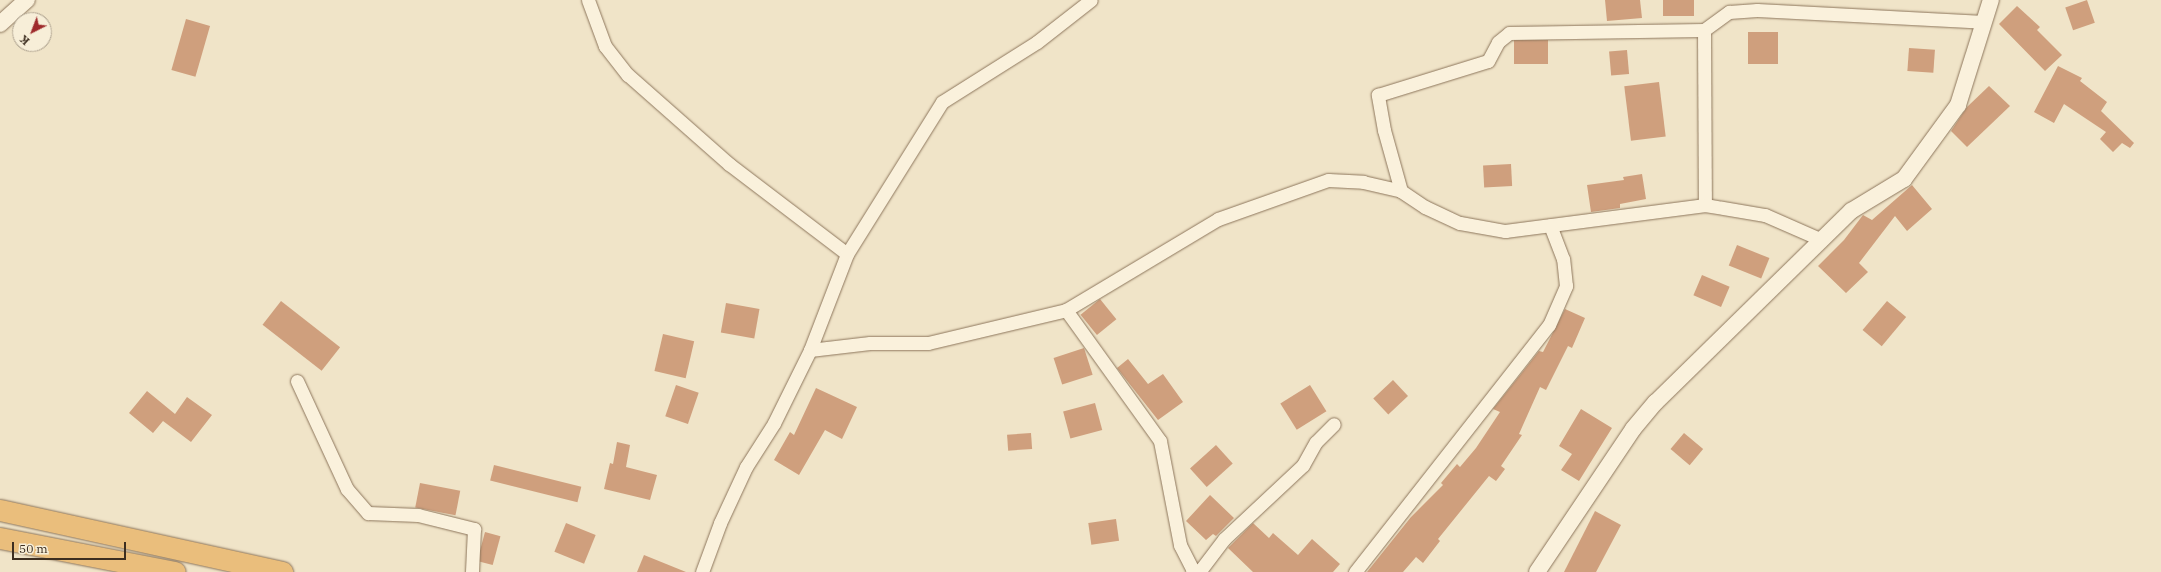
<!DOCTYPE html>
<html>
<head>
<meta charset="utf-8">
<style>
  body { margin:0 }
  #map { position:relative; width:2161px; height:572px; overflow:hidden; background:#f0e4c8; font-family:"IBM Plex Serif",serif }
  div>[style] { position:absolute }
  .building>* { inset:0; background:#cf9f7d; transform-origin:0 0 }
  .roads { filter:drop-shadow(0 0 1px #8d765c) drop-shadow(0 0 1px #8d765c) }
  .minor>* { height:13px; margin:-6.5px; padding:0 6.5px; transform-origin:6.5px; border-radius:6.5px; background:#faf1dc }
  .tertiary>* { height:16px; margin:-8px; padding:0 8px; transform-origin:8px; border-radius:8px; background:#faf1dc }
  .trunk>* { height:21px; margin:-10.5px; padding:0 10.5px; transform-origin:10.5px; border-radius:10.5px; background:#eabe7c }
  span { translate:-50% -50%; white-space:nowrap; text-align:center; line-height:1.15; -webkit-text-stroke:3px #f7eed8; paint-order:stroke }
  .north { position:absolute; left:12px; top:12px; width:40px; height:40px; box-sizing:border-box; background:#f7eed8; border:1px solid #ada18e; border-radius:50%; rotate:222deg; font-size:11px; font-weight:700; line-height:16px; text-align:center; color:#3d2e20 }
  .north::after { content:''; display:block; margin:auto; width:14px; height:18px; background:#9e2a2b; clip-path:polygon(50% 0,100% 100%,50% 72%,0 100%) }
  .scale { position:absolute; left:12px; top:542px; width:114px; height:18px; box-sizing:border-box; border:2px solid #3d2e20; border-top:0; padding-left:5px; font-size:12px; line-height:14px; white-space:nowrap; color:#3d2e20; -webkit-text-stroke:3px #f7eed8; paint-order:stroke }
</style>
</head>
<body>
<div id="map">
  <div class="building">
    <div style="clip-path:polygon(1605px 0,1640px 0,1642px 18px,1607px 21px)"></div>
    <div style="left:1663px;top:0;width:31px;height:16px"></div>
    <div style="left:2087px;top:0;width:24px;height:23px;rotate:71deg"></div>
    <div style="clip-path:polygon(2017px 6px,2040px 27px,2037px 30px,2062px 55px,2045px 71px,1999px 24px)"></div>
    <div style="left:186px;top:19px;width:25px;height:53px;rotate:16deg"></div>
    <div style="left:1748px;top:32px;width:30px;height:32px"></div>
    <div style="left:1548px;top:40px;width:24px;height:34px;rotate:90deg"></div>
    <div style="left:1909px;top:48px;width:26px;height:23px;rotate:4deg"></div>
    <div style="left:1627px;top:50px;width:24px;height:18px;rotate:85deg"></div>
    <div style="clip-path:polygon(2058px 66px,2082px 78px,2080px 81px,2107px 102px,2101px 111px,2134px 143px,2130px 148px,2122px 143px,2113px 152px,2100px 139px,2106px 132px,2064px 104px,2054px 123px,2034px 112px)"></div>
    <div style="left:1659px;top:82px;width:55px;height:35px;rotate:83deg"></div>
    <div style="clip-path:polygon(1989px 86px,2010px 106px,1967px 147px,1951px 131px,1967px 107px)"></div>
    <div style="left:1511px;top:164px;width:22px;height:28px;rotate:87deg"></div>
    <div style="clip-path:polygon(1642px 174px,1646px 199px,1620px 204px,1620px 208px,1591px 212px,1587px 185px,1624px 180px,1623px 177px)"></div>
    <div style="clip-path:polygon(1912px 185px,1932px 209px,1907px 231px,1895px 216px,1859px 263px,1868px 272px,1846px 293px,1818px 266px,1844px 240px,1863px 215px,1872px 220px)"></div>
    <div style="left:1737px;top:245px;width:35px;height:22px;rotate:22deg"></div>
    <div style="left:1702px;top:275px;width:30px;height:22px;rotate:23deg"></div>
    <div style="left:1100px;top:299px;width:26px;height:25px;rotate:51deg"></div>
    <div style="left:281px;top:301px;width:75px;height:30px;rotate:38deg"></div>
    <div style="left:1887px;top:301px;width:25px;height:38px;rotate:40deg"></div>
    <div style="left:726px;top:303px;width:34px;height:30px;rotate:10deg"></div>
    <div style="clip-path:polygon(1565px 309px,1585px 318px,1572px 348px,1568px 346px,1546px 390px,1540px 387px,1519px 434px,1522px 435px,1501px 466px,1505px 469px,1496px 481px,1489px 476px,1438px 539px,1440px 541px,1423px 563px,1416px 557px,1403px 572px,1367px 572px,1411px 517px,1443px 485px,1441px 483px,1457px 464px,1460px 467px,1476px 448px,1500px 412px,1493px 409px,1539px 351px,1543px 352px)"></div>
    <div style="left:663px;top:334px;width:32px;height:38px;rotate:13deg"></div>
    <div style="left:1084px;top:348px;width:28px;height:32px;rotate:72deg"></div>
    <div style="clip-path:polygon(1128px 359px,1148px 384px,1163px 374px,1183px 402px,1158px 420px,1117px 368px)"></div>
    <div style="left:1393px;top:380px;width:22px;height:27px;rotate:47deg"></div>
    <div style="left:676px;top:385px;width:24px;height:33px;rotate:19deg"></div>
    <div style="left:1310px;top:385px;width:31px;height:35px;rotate:58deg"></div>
    <div style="clip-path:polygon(816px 388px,857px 407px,842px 439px,825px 430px,799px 475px,774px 460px,790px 432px,794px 435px)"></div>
    <div style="clip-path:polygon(147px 391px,175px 414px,187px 397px,212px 415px,191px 442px,163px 421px,153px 433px,129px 413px)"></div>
    <div style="left:1095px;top:403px;width:28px;height:33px;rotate:75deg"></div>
    <div style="clip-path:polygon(1581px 409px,1612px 428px,1579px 481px,1561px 470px,1572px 454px,1559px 446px)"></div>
    <div style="left:1031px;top:433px;width:16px;height:24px;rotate:86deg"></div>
    <div style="left:1684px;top:433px;width:25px;height:21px;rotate:40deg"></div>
    <div style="clip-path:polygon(617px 442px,630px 445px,626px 467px,657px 475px,650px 500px,604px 489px,610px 463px,613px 464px)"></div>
    <div style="left:1216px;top:445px;width:25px;height:35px;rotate:48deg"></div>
    <div style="left:494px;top:465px;width:90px;height:16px;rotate:14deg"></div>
    <div style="left:420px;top:483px;width:41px;height:25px;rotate:11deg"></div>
    <div style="clip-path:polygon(1210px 495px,1234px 518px,1216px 536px,1213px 534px,1206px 540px,1186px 521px)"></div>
    <div style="clip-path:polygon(1595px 511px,1621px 525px,1596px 572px,1564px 572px)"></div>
    <div style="left:1116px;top:519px;width:22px;height:28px;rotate:82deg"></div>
    <div style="left:566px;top:523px;width:32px;height:31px;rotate:22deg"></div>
    <div style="clip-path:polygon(1253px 523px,1269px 538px,1273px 533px,1298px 555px,1312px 539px,1340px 564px,1333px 572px,1253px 572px,1228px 548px)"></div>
    <div style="left:485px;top:532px;width:16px;height:30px;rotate:15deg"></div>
    <div style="clip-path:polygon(644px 555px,686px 572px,637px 572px)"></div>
  </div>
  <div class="roads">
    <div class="minor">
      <div style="left:588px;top:0;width:49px;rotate:69.7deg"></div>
      <div style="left:605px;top:46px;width:37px;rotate:52deg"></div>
      <div style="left:628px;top:75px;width:135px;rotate:41.4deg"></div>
      <div style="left:729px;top:164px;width:148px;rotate:37.3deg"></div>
      <div style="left:1704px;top:30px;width:175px;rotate:89.7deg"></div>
      <div style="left:1401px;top:191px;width:63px;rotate:-105.6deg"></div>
      <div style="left:1384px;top:130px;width:36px;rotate:-100deg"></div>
      <div style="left:1378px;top:95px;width:115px;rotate:-17.2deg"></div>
      <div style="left:1488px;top:61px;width:21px;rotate:-62deg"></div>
      <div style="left:1498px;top:42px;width:14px;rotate:-39deg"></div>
      <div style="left:1509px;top:33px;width:195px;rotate:-0.9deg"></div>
      <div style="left:1704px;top:30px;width:31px;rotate:-36deg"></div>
      <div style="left:1729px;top:12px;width:28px;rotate:-4deg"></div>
      <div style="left:1757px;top:10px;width:227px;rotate:3deg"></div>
      <div style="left:1066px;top:310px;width:161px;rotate:54.3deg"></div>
      <div style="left:1160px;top:441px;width:106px;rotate:79.1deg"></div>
      <div style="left:1180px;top:545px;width:27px;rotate:63deg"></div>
      <div style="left:1192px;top:569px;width:9px;rotate:21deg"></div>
      <div style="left:810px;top:350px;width:60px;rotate:-6.7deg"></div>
      <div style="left:870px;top:343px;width:58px"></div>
      <div style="left:928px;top:343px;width:142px;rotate:-13.4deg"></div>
      <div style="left:1066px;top:310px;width:177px;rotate:-30.9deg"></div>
      <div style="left:1218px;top:219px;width:117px;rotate:-19.5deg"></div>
      <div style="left:1328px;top:180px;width:35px;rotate:3deg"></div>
      <div style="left:1363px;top:182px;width:39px;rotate:13deg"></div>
      <div style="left:1401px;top:191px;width:29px;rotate:34deg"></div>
      <div style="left:1425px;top:207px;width:38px;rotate:25deg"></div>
      <div style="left:1460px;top:223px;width:46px;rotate:10.1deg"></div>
      <div style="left:1505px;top:231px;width:202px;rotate:-7.4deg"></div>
      <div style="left:1705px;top:205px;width:61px;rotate:9.5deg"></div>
      <div style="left:1765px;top:215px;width:62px;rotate:23.7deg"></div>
      <div style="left:297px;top:381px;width:119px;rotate:65.2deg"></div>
      <div style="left:347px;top:489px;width:32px;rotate:49deg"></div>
      <div style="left:368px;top:513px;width:50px;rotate:2.3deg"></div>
      <div style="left:418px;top:515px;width:58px;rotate:14deg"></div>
      <div style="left:474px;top:529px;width:43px;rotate:92.7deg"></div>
      <div style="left:702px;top:572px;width:52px;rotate:-69.8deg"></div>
      <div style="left:720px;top:523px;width:62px;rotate:-65.1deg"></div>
      <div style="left:746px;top:467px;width:52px;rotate:-57.5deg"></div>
      <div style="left:774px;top:423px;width:81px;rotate:-63.7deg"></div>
      <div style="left:810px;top:350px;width:103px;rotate:-68.9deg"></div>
      <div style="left:847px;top:254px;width:179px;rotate:-58deg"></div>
      <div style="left:942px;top:102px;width:112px;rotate:-32.3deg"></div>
      <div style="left:1037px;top:42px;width:68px;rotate:-37.9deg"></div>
      <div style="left:1199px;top:572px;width:41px;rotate:-52.9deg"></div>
      <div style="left:1224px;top:539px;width:108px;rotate:-43.1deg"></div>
      <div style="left:1303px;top:465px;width:26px;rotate:-61deg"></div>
      <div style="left:1316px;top:442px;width:25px;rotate:-45deg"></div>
      <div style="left:1355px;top:572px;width:314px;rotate:-51.9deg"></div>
      <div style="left:1549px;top:325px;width:43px;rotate:-66.4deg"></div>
      <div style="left:1566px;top:286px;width:27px;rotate:-96deg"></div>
      <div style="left:1563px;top:259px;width:36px;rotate:-111deg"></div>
    </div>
    <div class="tertiary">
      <div style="left:0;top:24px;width:36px;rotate:-42deg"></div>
      <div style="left:1537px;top:572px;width:172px;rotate:-56.1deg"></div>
      <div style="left:1633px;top:429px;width:35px;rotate:-50deg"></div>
      <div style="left:1656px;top:402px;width:273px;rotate:-44.4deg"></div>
      <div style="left:1851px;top:211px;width:62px;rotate:-31.1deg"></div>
      <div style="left:1904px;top:179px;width:92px;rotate:-53.9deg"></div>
      <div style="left:1958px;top:105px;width:110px;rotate:-72.6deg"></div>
    </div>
    <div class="trunk">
      <div style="left:0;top:510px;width:289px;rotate:12.4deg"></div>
      <div style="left:0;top:538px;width:178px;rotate:11deg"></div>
    </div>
  </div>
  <div class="north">K</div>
  <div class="scale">50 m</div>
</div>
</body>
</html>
